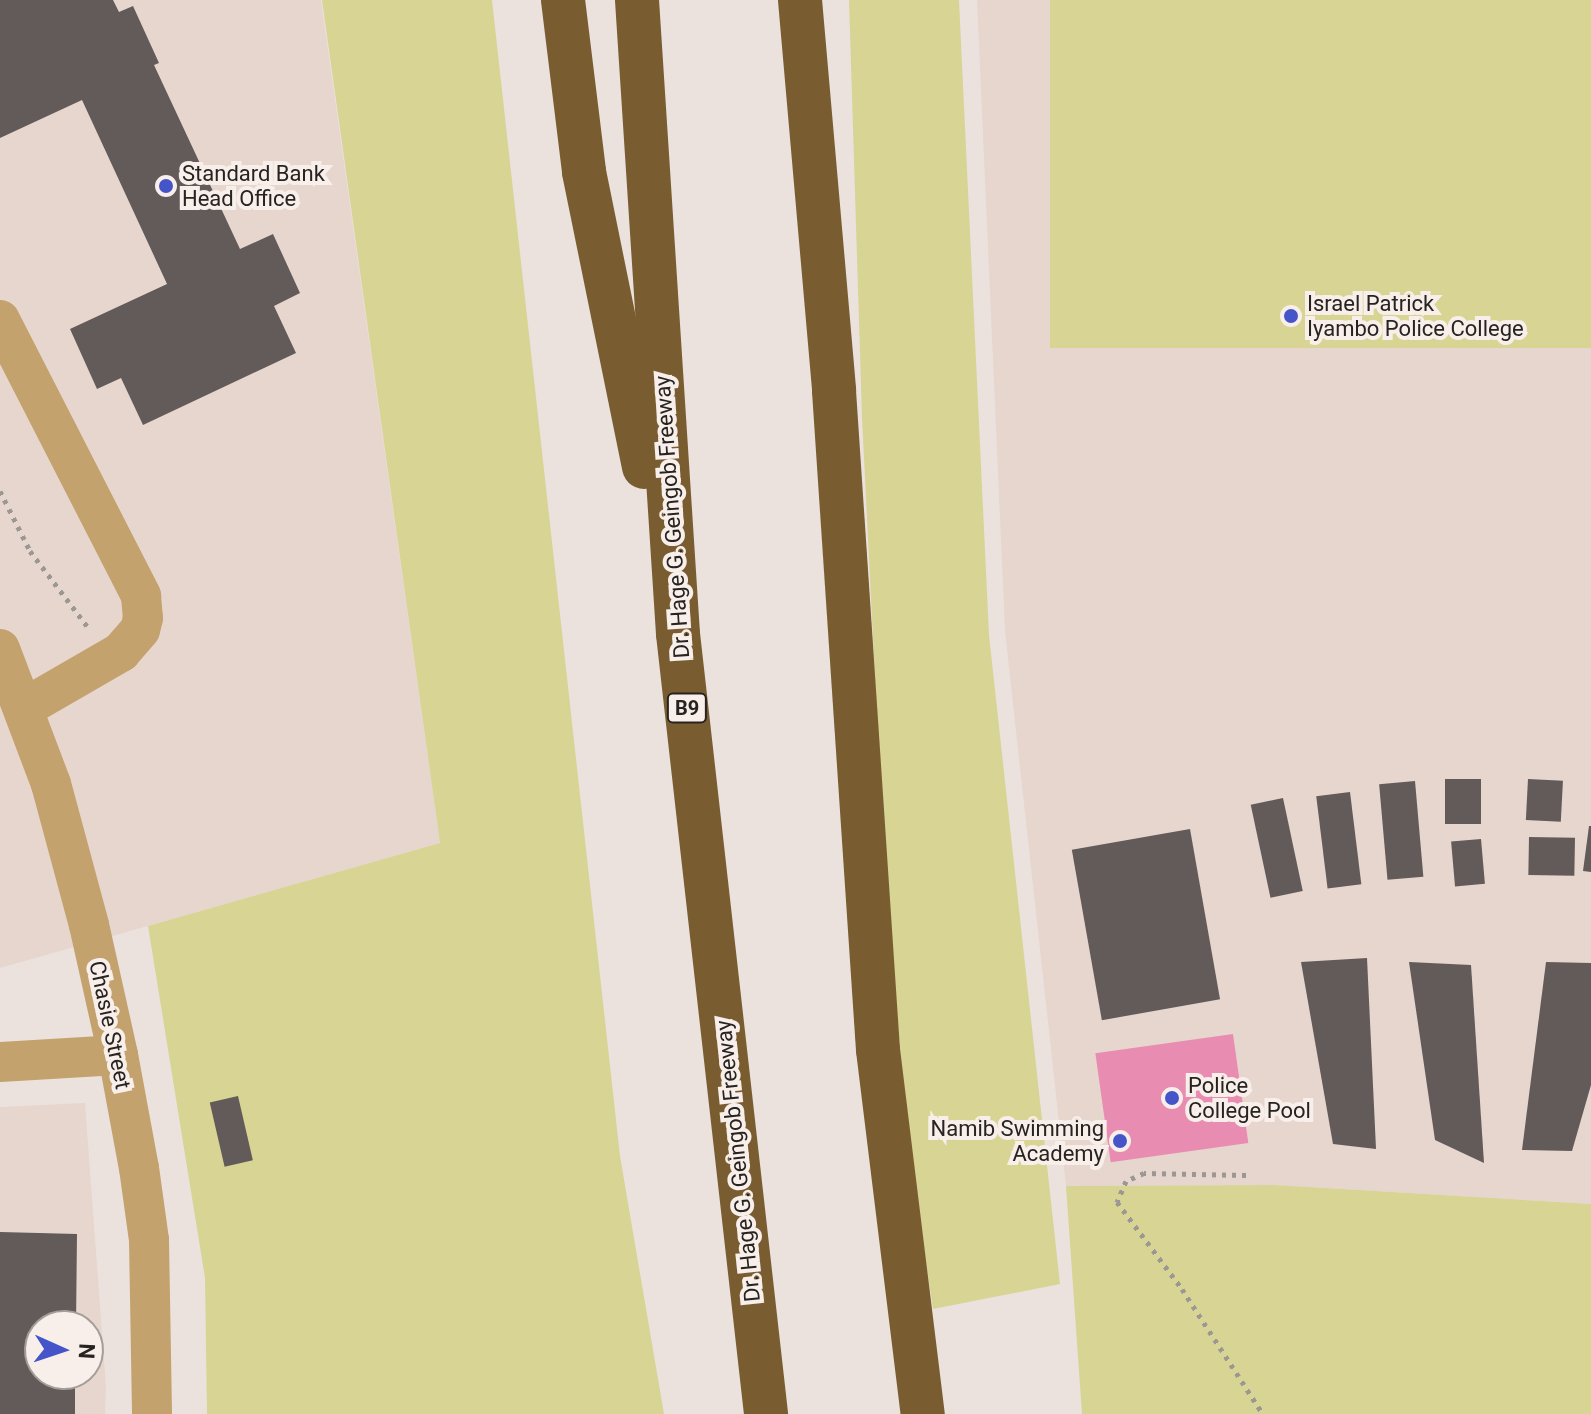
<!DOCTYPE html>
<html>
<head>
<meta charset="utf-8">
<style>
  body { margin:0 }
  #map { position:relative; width:1591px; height:1414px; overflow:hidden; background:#ebe2de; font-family:Roboto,sans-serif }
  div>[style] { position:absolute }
  .built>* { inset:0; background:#e6d6ce }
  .green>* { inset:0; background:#d8d494; transform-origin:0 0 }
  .water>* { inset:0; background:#e88db1; transform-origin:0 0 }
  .building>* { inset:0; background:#635a5a; transform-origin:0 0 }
  .path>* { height:5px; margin-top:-2.5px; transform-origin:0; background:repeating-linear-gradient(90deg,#9d9794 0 4px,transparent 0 10px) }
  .minor>* { height:40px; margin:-20px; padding:0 20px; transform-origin:20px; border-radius:20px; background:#c4a26d }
  .highway>* { height:44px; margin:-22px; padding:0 22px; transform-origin:22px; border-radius:22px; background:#795d31 }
  .dots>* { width:22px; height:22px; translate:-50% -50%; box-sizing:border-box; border:4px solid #f8efeb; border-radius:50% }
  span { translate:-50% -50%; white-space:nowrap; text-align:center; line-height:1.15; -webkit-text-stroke:8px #f8efeb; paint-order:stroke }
  .shield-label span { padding:2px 6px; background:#f8efeb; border:2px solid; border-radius:6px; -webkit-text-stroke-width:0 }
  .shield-label { font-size:20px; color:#262321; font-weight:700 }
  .poi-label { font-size:22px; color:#262321 }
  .left { translate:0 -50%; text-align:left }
  .right { translate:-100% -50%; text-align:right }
  .street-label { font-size:22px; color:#262321 }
  .north { position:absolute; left:24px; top:1310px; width:80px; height:80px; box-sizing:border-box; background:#f8efeb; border:2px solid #a49d9a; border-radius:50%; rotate:93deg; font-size:22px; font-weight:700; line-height:32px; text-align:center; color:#262321 }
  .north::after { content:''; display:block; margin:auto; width:28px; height:36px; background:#4554c8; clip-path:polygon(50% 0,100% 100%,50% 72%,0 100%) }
</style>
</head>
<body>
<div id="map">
  <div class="built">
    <div style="clip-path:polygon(0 0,321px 0,440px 843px,0 968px)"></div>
    <div style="clip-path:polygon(977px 0,1591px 0,1591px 1204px,1275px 1185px,1066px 1186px,1005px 631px)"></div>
    <div style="clip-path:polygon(evenodd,85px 1103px,106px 1387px,105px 1414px,0 1414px,0 1107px,85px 1103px,40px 1326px,88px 1326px,88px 1374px,40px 1374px,40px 1326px)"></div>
  </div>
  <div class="green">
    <div style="clip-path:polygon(322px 0,492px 0,620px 1156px,664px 1414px,207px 1414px,205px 1278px,148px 926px,440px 843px)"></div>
    <div style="clip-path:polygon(849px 0,959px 0,989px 635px,1060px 1284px,933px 1309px,893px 1041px,862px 418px)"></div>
    <div style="left:1050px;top:0;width:541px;height:348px"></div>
    <div style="clip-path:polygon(1275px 1185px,1591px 1204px,1591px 1414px,1082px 1414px,1066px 1186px)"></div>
  </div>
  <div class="water">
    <div style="left:1233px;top:1034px;width:110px;height:139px;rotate:82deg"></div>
  </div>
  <div class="building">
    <div style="clip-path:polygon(0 0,113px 0,119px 12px,133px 6px,159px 63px,154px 65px,240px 249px,273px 234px,300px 293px,274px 306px,296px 353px,143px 425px,121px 378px,97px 389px,70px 329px,167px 284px,82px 100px,0 138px)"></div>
    <div style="left:1445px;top:779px;width:36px;height:45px"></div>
    <div style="left:1528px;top:779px;width:35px;height:41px;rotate:3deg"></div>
    <div style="left:1415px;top:781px;width:96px;height:36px;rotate:85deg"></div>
    <div style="left:1350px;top:792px;width:93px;height:34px;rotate:83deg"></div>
    <div style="left:1283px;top:798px;width:95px;height:33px;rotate:78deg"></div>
    <div style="clip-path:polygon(1589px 826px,1591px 826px,1591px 872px,1583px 871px)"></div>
    <div style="left:1190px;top:829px;width:173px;height:120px;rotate:80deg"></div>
    <div style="left:1529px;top:837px;width:46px;height:38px;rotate:1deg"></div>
    <div style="left:1481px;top:839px;width:45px;height:30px;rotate:85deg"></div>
    <div style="clip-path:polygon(1367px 958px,1376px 1149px,1333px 1144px,1301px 962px)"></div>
    <div style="clip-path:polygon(1409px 962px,1471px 965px,1484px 1163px,1435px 1140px)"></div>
    <div style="clip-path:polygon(1546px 962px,1591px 963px,1591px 1085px,1572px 1151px,1522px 1150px)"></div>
    <div style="left:238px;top:1096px;width:66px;height:29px;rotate:77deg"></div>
    <div style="clip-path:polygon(0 1232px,77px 1234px,76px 1326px,40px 1326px,40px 1374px,75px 1374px,75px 1414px,0 1414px)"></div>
  </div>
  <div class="path">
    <div style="left:0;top:491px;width:67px;rotate:63.4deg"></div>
    <div style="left:30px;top:551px;width:99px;rotate:52.8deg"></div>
    <div style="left:1246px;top:1175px;width:102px;rotate:-178.9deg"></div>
    <div style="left:1144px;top:1173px;width:20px;rotate:156deg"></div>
    <div style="left:1126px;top:1181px;width:23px;rotate:113deg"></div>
    <div style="left:1117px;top:1202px;width:109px;rotate:53.2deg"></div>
    <div style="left:1182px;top:1289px;width:149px;rotate:57.1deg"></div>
  </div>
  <div class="minor">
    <div style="left:0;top:320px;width:310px;rotate:62.9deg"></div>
    <div style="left:141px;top:596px;width:22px;rotate:85deg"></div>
    <div style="left:143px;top:618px;width:12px;rotate:104deg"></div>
    <div style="left:140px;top:630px;width:29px;rotate:131deg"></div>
    <div style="left:121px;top:652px;width:112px;rotate:150deg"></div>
    <div style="left:0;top:649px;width:144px;rotate:69.3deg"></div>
    <div style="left:51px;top:784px;width:146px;rotate:74.9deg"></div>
    <div style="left:89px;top:925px;width:133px;rotate:77.4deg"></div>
    <div style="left:118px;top:1055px;width:115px;rotate:79.5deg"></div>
    <div style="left:139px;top:1168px;width:73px;rotate:82.1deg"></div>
    <div style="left:149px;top:1240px;width:174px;rotate:89deg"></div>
    <div style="left:0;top:1062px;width:118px;rotate:-3.4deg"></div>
  </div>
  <div class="highway">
    <div style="left:563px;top:0;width:173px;rotate:83deg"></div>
    <div style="left:584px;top:172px;width:301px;rotate:78.5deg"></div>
    <div style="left:637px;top:0;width:635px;rotate:86.3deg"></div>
    <div style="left:678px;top:634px;width:785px;rotate:83.56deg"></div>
    <div style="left:800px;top:0;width:392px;rotate:85deg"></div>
    <div style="left:834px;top:391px;width:660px;rotate:86.18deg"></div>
    <div style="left:878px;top:1050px;width:367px;rotate:83deg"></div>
  </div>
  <div class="dots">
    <div style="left:166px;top:186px;background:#4554c8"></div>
    <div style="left:1291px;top:316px;background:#4554c8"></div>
    <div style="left:1172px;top:1098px;background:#4554c8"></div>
    <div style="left:1120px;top:1141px;background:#4554c8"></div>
  </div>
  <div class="shield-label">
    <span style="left:687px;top:708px">B9</span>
  </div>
  <div class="poi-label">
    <span class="left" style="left:182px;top:186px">Standard Bank<br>Head Office</span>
    <span class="left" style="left:1307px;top:316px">Israel Patrick<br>Iyambo Police College</span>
    <span class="left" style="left:1188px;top:1098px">Police<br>College Pool</span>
    <span class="right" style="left:1104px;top:1141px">Namib Swimming<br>Academy</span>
  </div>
  <div class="street-label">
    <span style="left:672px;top:517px;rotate:-94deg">Dr. Hage G. Geingob Freeway</span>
    <span style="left:110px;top:1025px;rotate:78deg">Chasie Street</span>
    <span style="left:738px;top:1161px;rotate:-96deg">Dr. Hage G. Geingob Freeway</span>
  </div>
  <div class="north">N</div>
</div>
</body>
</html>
